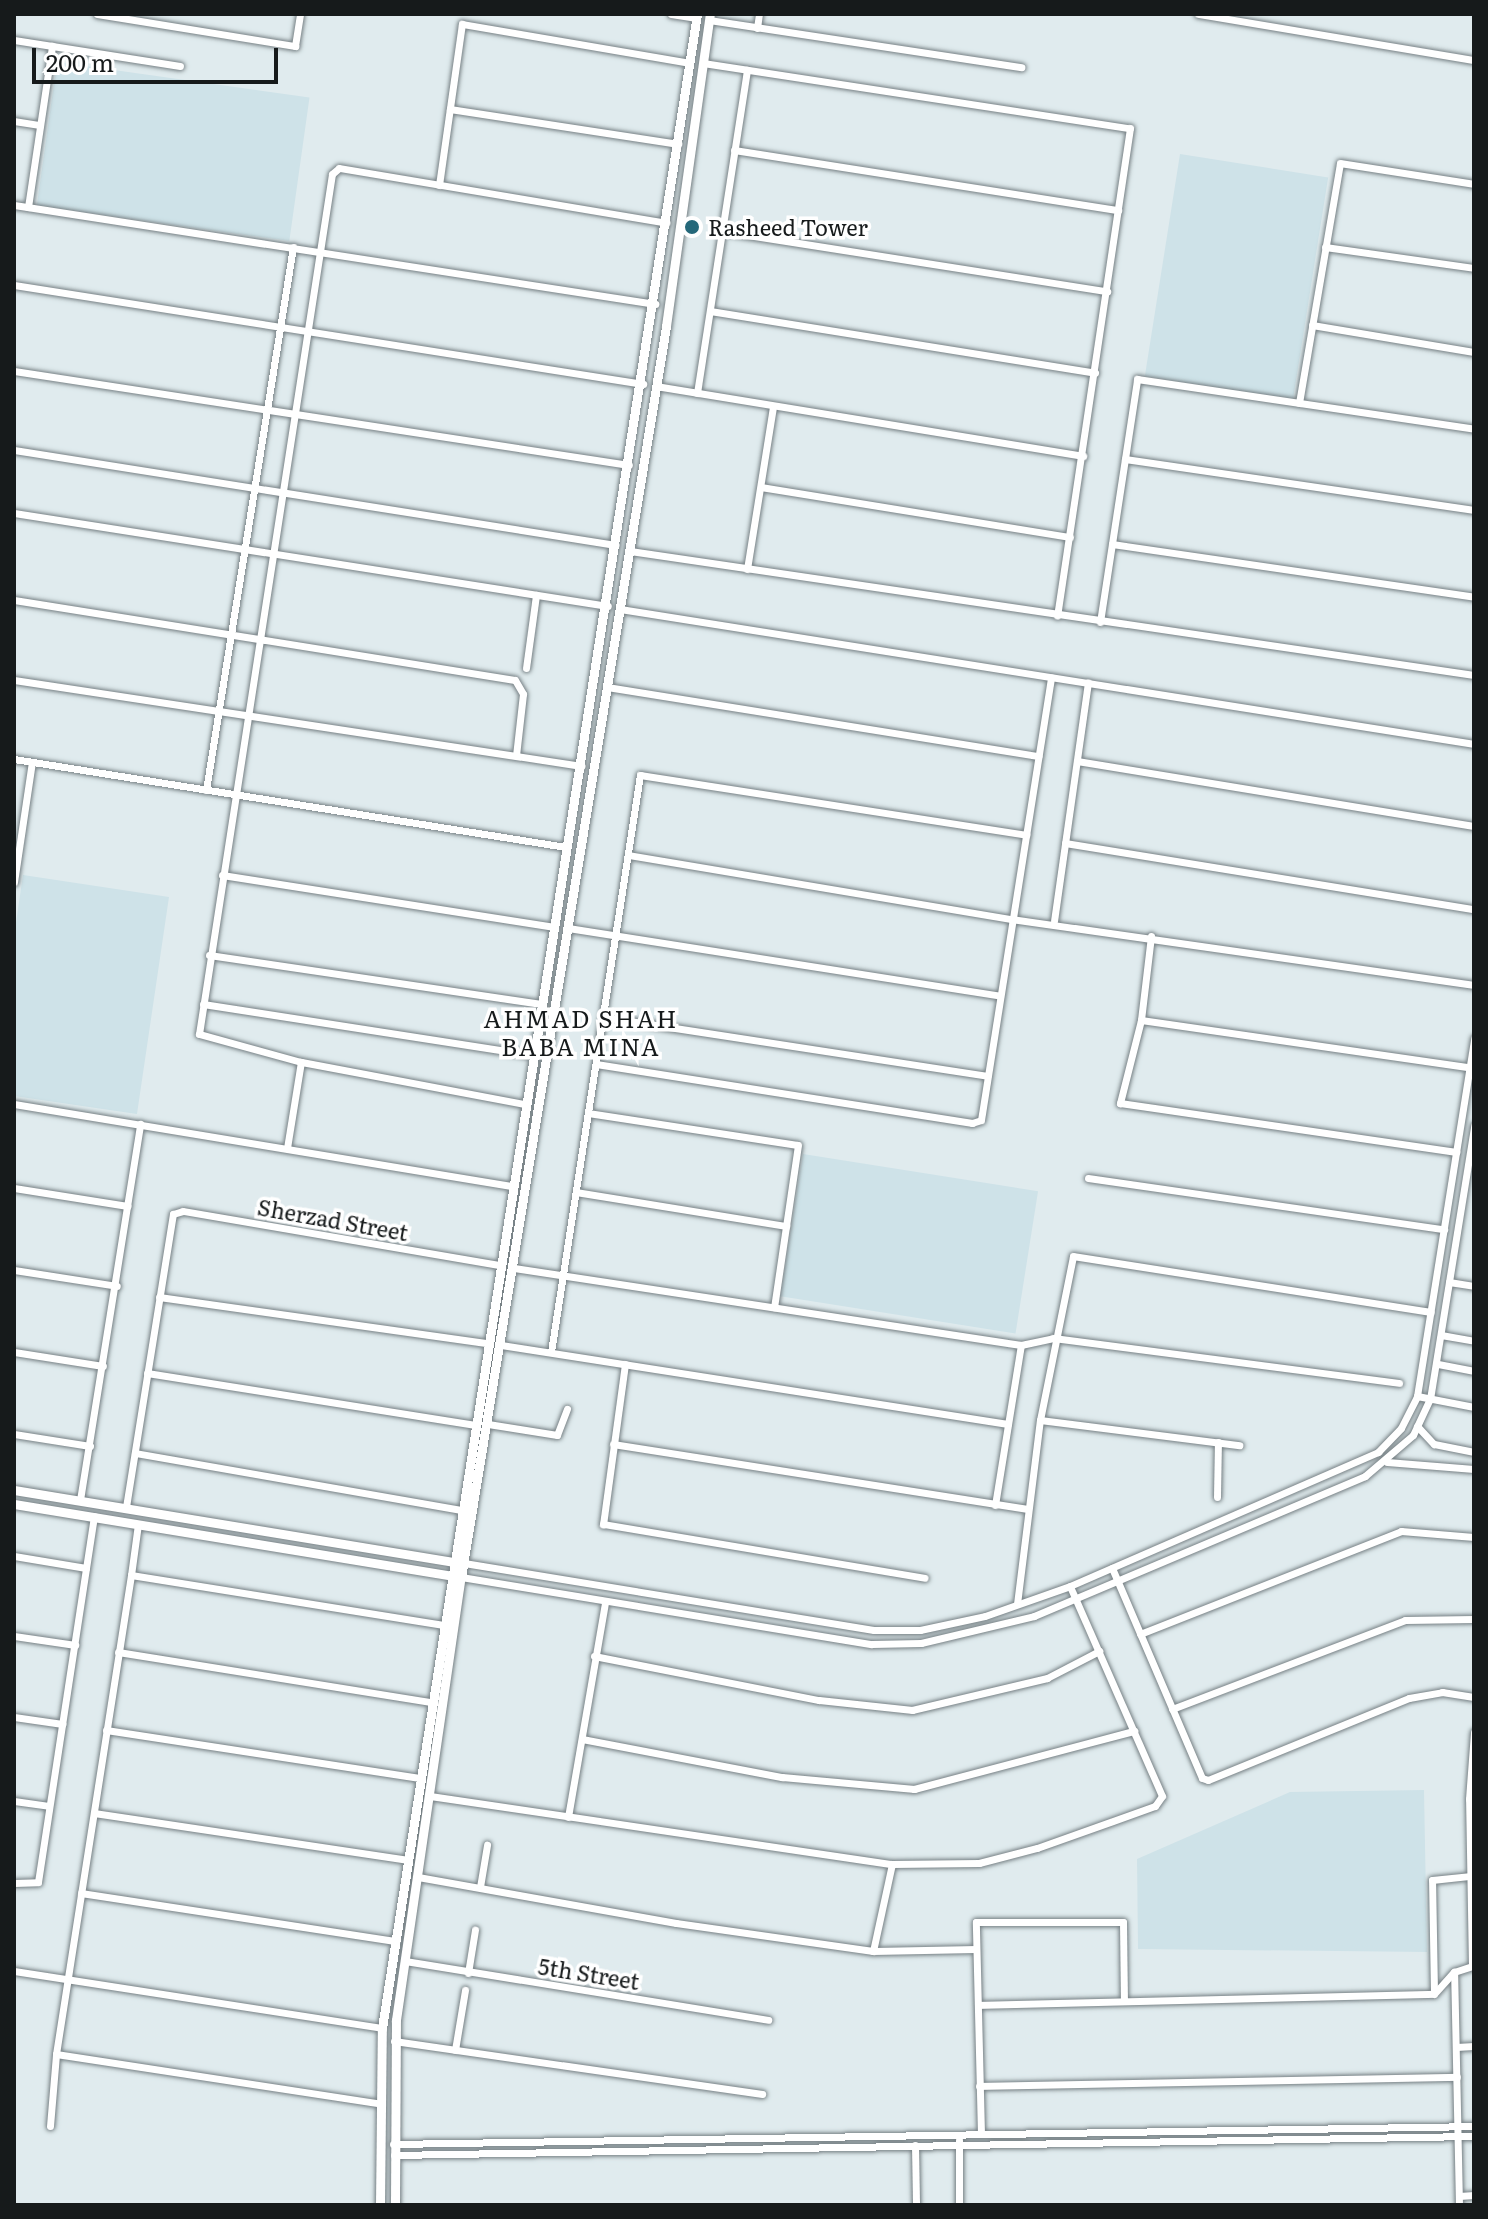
<!DOCTYPE html>
<html>
<head>
<meta charset="utf-8">
<style>
  body { margin:0 }
  #map { position:relative; width:1488px; height:2219px; overflow:hidden; background:#e0ebee; font-family:Literata,serif }
  div>[style] { position:absolute }
  .built>* { inset:0; background:#cee2e8; transform-origin:0 0 }
  .roads { filter:drop-shadow(0 0 2px #768084) drop-shadow(0 0 2px #768084) }
  .minor>* { height:7px; margin:-3.5px; padding:0 3.5px; transform-origin:3.5px; border-radius:3.5px; background:#fff }
  .tertiary>* { height:9px; margin:-4.5px; padding:0 4.5px; transform-origin:4.5px; border-radius:4.5px; background:#fff }
  .dots>* { width:22px; height:22px; translate:-50% -50%; box-sizing:border-box; border:4px solid #fff; border-radius:50% }
  span { translate:-50% -50%; white-space:nowrap; text-align:center; line-height:1.15; -webkit-text-stroke:7px #fff; paint-order:stroke }
  .poi-label { font-size:22px; color:#161a1b }
  .left { translate:0 -50%; text-align:left }
  .street-label { font-size:22px; color:#161a1b }
  .neighbourhood-label { font-size:24px; color:#161a1b; letter-spacing:2px }
  .frame { position:absolute; inset:0; border:16px solid #161a1b; pointer-events:none }
  .scale { position:absolute; left:32px; top:48px; width:246px; height:36px; box-sizing:border-box; border:4px solid #161a1b; border-top:0; padding-left:10px; font-size:24px; line-height:28px; white-space:nowrap; color:#161a1b; -webkit-text-stroke:6px #fff; paint-order:stroke }
</style>
</head>
<body>
<div id="map">
  <div class="built">
    <div style="left:57px;top:62px;width:255px;height:145px;rotate:8deg"></div>
    <div style="left:1180px;top:154px;width:150px;height:225px;rotate:9deg"></div>
    <div style="clip-path:polygon(23px 875px,169px 897px,137px 1114px,14px 1096px,14px 936px)"></div>
    <div style="left:803px;top:1154px;width:238px;height:144px;rotate:9deg"></div>
    <div style="clip-path:polygon(1424px 1790px,1427px 1952px,1138px 1949px,1137px 1859px,1290px 1792px)"></div>
  </div>
  <div class="roads">
    <div class="minor">
      <div style="left:97px;top:14px;width:201px;rotate:9.2deg"></div>
      <div style="left:295px;top:46px;width:32px;rotate:-81deg"></div>
      <div style="left:671px;top:14px;width:26px;rotate:9deg"></div>
      <div style="left:1198px;top:14px;width:280px;rotate:9.5deg"></div>
      <div style="left:709px;top:20px;width:316px;rotate:8.6deg"></div>
      <div style="left:757px;top:28px;width:14px;rotate:-82deg"></div>
      <div style="left:14px;top:40px;width:168px;rotate:8.9deg"></div>
      <div style="left:703px;top:63px;width:432px;rotate:8.7deg"></div>
      <div style="left:1130px;top:128px;width:493px;rotate:98.5deg"></div>
      <div style="left:450px;top:109px;width:231px;rotate:8.7deg"></div>
      <div style="left:14px;top:121px;width:26px;rotate:9deg"></div>
      <div style="left:734px;top:150px;width:389px;rotate:8.9deg"></div>
      <div style="left:439px;top:185px;width:163px;rotate:-81.9deg"></div>
      <div style="left:462px;top:24px;width:231px;rotate:9.7deg"></div>
      <div style="left:14px;top:205px;width:649px;rotate:8.78deg"></div>
      <div style="left:28px;top:207px;width:163px;rotate:-81.5deg"></div>
      <div style="left:722px;top:231px;width:390px;rotate:8.9deg"></div>
      <div style="left:1325px;top:247px;width:150px;rotate:8deg"></div>
      <div style="left:14px;top:285px;width:637px;rotate:8.94deg"></div>
      <div style="left:710px;top:311px;width:390px;rotate:9.1deg"></div>
      <div style="left:1312px;top:325px;width:164px;rotate:9.5deg"></div>
      <div style="left:14px;top:371px;width:622px;rotate:8.69deg"></div>
      <div style="left:656px;top:386px;width:433px;rotate:9.3deg"></div>
      <div style="left:697px;top:393px;width:327px;rotate:-81.2deg"></div>
      <div style="left:1299px;top:403px;width:243px;rotate:-80.3deg"></div>
      <div style="left:1340px;top:163px;width:136px;rotate:8.9deg"></div>
      <div style="left:14px;top:450px;width:609px;rotate:8.97deg"></div>
      <div style="left:1125px;top:459px;width:353px;rotate:8.3deg"></div>
      <div style="left:761px;top:487px;width:313px;rotate:9.2deg"></div>
      <div style="left:14px;top:513px;width:601px;rotate:8.9deg"></div>
      <div style="left:1112px;top:544px;width:366px;rotate:8.3deg"></div>
      <div style="left:630px;top:551px;width:853px;rotate:8.36deg"></div>
      <div style="left:747px;top:569px;width:165px;rotate:-80.9deg"></div>
      <div style="left:14px;top:600px;width:507px;rotate:9.07deg"></div>
      <div style="left:515px;top:680px;width:16px;rotate:60deg"></div>
      <div style="left:523px;top:694px;width:61px;rotate:96.5deg"></div>
      <div style="left:620px;top:609px;width:865px;rotate:8.98deg"></div>
      <div style="left:1100px;top:622px;width:246px;rotate:-81.3deg"></div>
      <div style="left:1137px;top:379px;width:341px;rotate:8.4deg"></div>
      <div style="left:526px;top:668px;width:74px;rotate:-82.2deg"></div>
      <div style="left:14px;top:680px;width:574px;rotate:8.61deg"></div>
      <div style="left:607px;top:687px;width:437px;rotate:9.1deg"></div>
      <div style="left:14px;top:759px;width:559px;rotate:9.06deg"></div>
      <div style="left:1077px;top:761px;width:402px;rotate:9.3deg"></div>
      <div style="left:206px;top:790px;width:550px;rotate:-80.9deg"></div>
      <div style="left:1065px;top:843px;width:414px;rotate:9.2deg"></div>
      <div style="left:628px;top:855px;width:388px;rotate:9.5deg"></div>
      <div style="left:1011px;top:919px;width:468px;rotate:8.1deg"></div>
      <div style="left:222px;top:875px;width:335px;rotate:8.9deg"></div>
      <div style="left:14px;top:882px;width:121px;rotate:-81.5deg"></div>
      <div style="left:1054px;top:921px;width:241px;rotate:-81.9deg"></div>
      <div style="left:568px;top:928px;width:437px;rotate:8.9deg"></div>
      <div style="left:1151px;top:936px;width:85px;rotate:96.8deg"></div>
      <div style="left:1141px;top:1020px;width:86px;rotate:104.2deg"></div>
      <div style="left:1120px;top:1103px;width:340px;rotate:8.3deg"></div>
      <div style="left:209px;top:955px;width:336px;rotate:8.4deg"></div>
      <div style="left:203px;top:1004px;width:333px;rotate:8.8deg"></div>
      <div style="left:603px;top:1017px;width:389px;rotate:8.7deg"></div>
      <div style="left:1141px;top:1020px;width:331px;rotate:8.2deg"></div>
      <div style="left:596px;top:1064px;width:381px;rotate:8.9deg"></div>
      <div style="left:972px;top:1123px;width:9px;rotate:-18deg"></div>
      <div style="left:981px;top:1120px;width:448px;rotate:-81deg"></div>
      <div style="left:14px;top:1104px;width:504px;rotate:9.37deg"></div>
      <div style="left:524px;top:1104px;width:227px;rotate:-169.3deg"></div>
      <div style="left:301px;top:1062px;width:106px;rotate:-164.6deg"></div>
      <div style="left:199px;top:1034px;width:870px;rotate:-81.21deg"></div>
      <div style="left:332px;top:174px;width:9px;rotate:-41deg"></div>
      <div style="left:339px;top:168px;width:332px;rotate:9.5deg"></div>
      <div style="left:588px;top:1113px;width:212px;rotate:8.7deg"></div>
      <div style="left:798px;top:1145px;width:164px;rotate:98.4deg"></div>
      <div style="left:287px;top:1148px;width:87px;rotate:-80.8deg"></div>
      <div style="left:1088px;top:1178px;width:360px;rotate:8.2deg"></div>
      <div style="left:14px;top:1188px;width:115px;rotate:9deg"></div>
      <div style="left:576px;top:1192px;width:213px;rotate:9.2deg"></div>
      <div style="left:514px;top:1268px;width:513px;rotate:8.64deg"></div>
      <div style="left:1021px;top:1345px;width:33px;rotate:-12deg"></div>
      <div style="left:1053px;top:1338px;width:349px;rotate:7.4deg"></div>
      <div style="left:14px;top:1270px;width:104px;rotate:8.8deg"></div>
      <div style="left:1449px;top:1282px;width:25px;rotate:9deg"></div>
      <div style="left:159px;top:1297px;width:330px;rotate:8deg"></div>
      <div style="left:1441px;top:1335px;width:34px;rotate:10deg"></div>
      <div style="left:501px;top:1345px;width:513px;rotate:8.86deg"></div>
      <div style="left:14px;top:1352px;width:90px;rotate:8.9deg"></div>
      <div style="left:551px;top:1352px;width:584px;rotate:-81.23deg"></div>
      <div style="left:640px;top:775px;width:391px;rotate:8.8deg"></div>
      <div style="left:625px;top:1364px;width:162px;rotate:97.8deg"></div>
      <div style="left:603px;top:1524px;width:326px;rotate:9.5deg"></div>
      <div style="left:1438px;top:1364px;width:37px;rotate:11deg"></div>
      <div style="left:147px;top:1373px;width:331px;rotate:9deg"></div>
      <div style="left:1417px;top:1396px;width:58px;rotate:10.9deg"></div>
      <div style="left:1040px;top:1420px;width:201px;rotate:7.2deg"></div>
      <div style="left:488px;top:1424px;width:70px;rotate:9.1deg"></div>
      <div style="left:557px;top:1435px;width:28px;rotate:-69deg"></div>
      <div style="left:1417px;top:1426px;width:25px;rotate:47deg"></div>
      <div style="left:1434px;top:1444px;width:41px;rotate:11.3deg"></div>
      <div style="left:14px;top:1434px;width:77px;rotate:9deg"></div>
      <div style="left:613px;top:1444px;width:418px;rotate:8.9deg"></div>
      <div style="left:135px;top:1453px;width:332px;rotate:9.9deg"></div>
      <div style="left:1387px;top:1462px;width:87px;rotate:4.6deg"></div>
      <div style="left:1217px;top:1497px;width:55px;rotate:-89deg"></div>
      <div style="left:80px;top:1500px;width:381px;rotate:-80.9deg"></div>
      <div style="left:995px;top:1505px;width:162px;rotate:-80.8deg"></div>
      <div style="left:126px;top:1507px;width:297px;rotate:-80.9deg"></div>
      <div style="left:173px;top:1214px;width:10px;rotate:-17deg"></div>
      <div style="left:183px;top:1211px;width:320px;rotate:9.7deg"></div>
      <div style="left:138px;top:1524px;width:51px;rotate:97.8deg"></div>
      <div style="left:131px;top:1575px;width:315px;rotate:9.1deg"></div>
      <div style="left:14px;top:1556px;width:73px;rotate:9.5deg"></div>
      <div style="left:464px;top:1563px;width:415px;rotate:9.3deg"></div>
      <div style="left:874px;top:1630px;width:46px"></div>
      <div style="left:920px;top:1630px;width:66px;rotate:-12.2deg"></div>
      <div style="left:985px;top:1616px;width:90px;rotate:-19.4deg"></div>
      <div style="left:1070px;top:1586px;width:336px;rotate:-23.5deg"></div>
      <div style="left:1378px;top:1452px;width:33px;rotate:-46deg"></div>
      <div style="left:1401px;top:1428px;width:36px;rotate:-63deg"></div>
      <div style="left:1417px;top:1396px;width:362px;rotate:-80.9deg"></div>
      <div style="left:1112px;top:1568px;width:228px;rotate:66.8deg"></div>
      <div style="left:1202px;top:1778px;width:6px;rotate:18deg"></div>
      <div style="left:1208px;top:1780px;width:217px;rotate:-22.2deg"></div>
      <div style="left:1409px;top:1698px;width:34px;rotate:-10deg"></div>
      <div style="left:1442px;top:1692px;width:32px;rotate:9deg"></div>
      <div style="left:461px;top:1577px;width:416px;rotate:9.3deg"></div>
      <div style="left:872px;top:1644px;width:49px;rotate:-1.2deg"></div>
      <div style="left:921px;top:1643px;width:116px;rotate:-13.4deg"></div>
      <div style="left:1034px;top:1616px;width:359px;rotate:-22.9deg"></div>
      <div style="left:1365px;top:1476px;width:63px;rotate:-40.5deg"></div>
      <div style="left:1413px;top:1435px;width:40px;rotate:-65deg"></div>
      <div style="left:1430px;top:1399px;width:277px;rotate:-80.8deg"></div>
      <div style="left:1017px;top:1604px;width:185px;rotate:-82.9deg"></div>
      <div style="left:1040px;top:1420px;width:167px;rotate:-78.6deg"></div>
      <div style="left:1073px;top:1256px;width:362px;rotate:8.9deg"></div>
      <div style="left:1140px;top:1634px;width:281px;rotate:-21.5deg"></div>
      <div style="left:1401px;top:1531px;width:73px;rotate:4.7deg"></div>
      <div style="left:14px;top:1636px;width:62px;rotate:8.4deg"></div>
      <div style="left:118px;top:1652px;width:317px;rotate:9.1deg"></div>
      <div style="left:594px;top:1656px;width:229px;rotate:11.1deg"></div>
      <div style="left:819px;top:1700px;width:94px;rotate:6.1deg"></div>
      <div style="left:912px;top:1710px;width:139px;rotate:-13.3deg"></div>
      <div style="left:1047px;top:1678px;width:59px;rotate:-27.4deg"></div>
      <div style="left:1172px;top:1709px;width:249px;rotate:-20.9deg"></div>
      <div style="left:1405px;top:1620px;width:69px;rotate:-0.8deg"></div>
      <div style="left:14px;top:1717px;width:49px;rotate:8.3deg"></div>
      <div style="left:106px;top:1730px;width:319px;rotate:8.7deg"></div>
      <div style="left:582px;top:1739px;width:204px;rotate:10.8deg"></div>
      <div style="left:782px;top:1777px;width:133px;rotate:5.2deg"></div>
      <div style="left:914px;top:1789px;width:228px;rotate:-14.8deg"></div>
      <div style="left:430px;top:1796px;width:467px;rotate:8.4deg"></div>
      <div style="left:892px;top:1864px;width:87px;rotate:-0.7deg"></div>
      <div style="left:979px;top:1863px;width:60px;rotate:-14.5deg"></div>
      <div style="left:1037px;top:1848px;width:125px;rotate:-19.6deg"></div>
      <div style="left:1155px;top:1806px;width:12px;rotate:-55deg"></div>
      <div style="left:1162px;top:1796px;width:229px;rotate:-113.7deg"></div>
      <div style="left:14px;top:1801px;width:35px;rotate:8deg"></div>
      <div style="left:94px;top:1813px;width:318px;rotate:8.5deg"></div>
      <div style="left:568px;top:1817px;width:218px;rotate:-80.2deg"></div>
      <div style="left:418px;top:1877px;width:262px;rotate:10.1deg"></div>
      <div style="left:676px;top:1923px;width:199px;rotate:8.1deg"></div>
      <div style="left:873px;top:1951px;width:103px;rotate:-1.1deg"></div>
      <div style="left:14px;top:1883px;width:24px;rotate:-2deg"></div>
      <div style="left:38px;top:1882px;width:370px;rotate:-81.3deg"></div>
      <div style="left:480px;top:1887px;width:43px;rotate:-80.5deg"></div>
      <div style="left:81px;top:1893px;width:319px;rotate:8.7deg"></div>
      <div style="left:873px;top:1951px;width:89px;rotate:-77.7deg"></div>
      <div style="left:405px;top:1961px;width:368px;rotate:9.2deg"></div>
      <div style="left:14px;top:1971px;width:372px;rotate:8.8deg"></div>
      <div style="left:468px;top:1973px;width:44px;rotate:-80.8deg"></div>
      <div style="left:1434px;top:1992px;width:112px;rotate:-91deg"></div>
      <div style="left:1432px;top:1880px;width:37px;rotate:-6deg"></div>
      <div style="left:978px;top:2005px;width:456px;rotate:-1.4deg"></div>
      <div style="left:1434px;top:1994px;width:30px;rotate:-48deg"></div>
      <div style="left:394px;top:2041px;width:372px;rotate:8.2deg"></div>
      <div style="left:1456px;top:2047px;width:18px;rotate:-3deg"></div>
      <div style="left:455px;top:2050px;width:61px;rotate:-80.5deg"></div>
      <div style="left:56px;top:2054px;width:325px;rotate:8.7deg"></div>
      <div style="left:979px;top:2086px;width:478px;rotate:-1.1deg"></div>
      <div style="left:50px;top:2126px;width:72px;rotate:-85.2deg"></div>
      <div style="left:56px;top:2054px;width:485px;rotate:-81.1deg"></div>
      <div style="left:981px;top:2134px;width:212px;rotate:-91.4deg"></div>
      <div style="left:976px;top:1922px;width:147px"></div>
      <div style="left:1123px;top:1922px;width:78px;rotate:89.3deg"></div>
      <div style="left:959px;top:2140px;width:65px;rotate:90deg"></div>
      <div style="left:393px;top:2144px;width:1081px;rotate:-0.95deg"></div>
      <div style="left:915px;top:2145px;width:60px;rotate:89deg"></div>
      <div style="left:394px;top:2155px;width:1080px;rotate:-1.01deg"></div>
      <div style="left:1459px;top:2196px;width:15px;rotate:-4deg"></div>
      <div style="left:1459px;top:2205px;width:233px;rotate:-91.2deg"></div>
      <div style="left:1454px;top:1972px;width:19px;rotate:-18deg"></div>
      <div style="left:1472px;top:1966px;width:167px;rotate:-91deg"></div>
      <div style="left:1469px;top:1799px;width:67px;rotate:-85.7deg"></div>
    </div>
    <div class="tertiary">
      <div style="left:14px;top:1490px;width:448px;rotate:9.3deg"></div>
      <div style="left:14px;top:1504px;width:446px;rotate:9.3deg"></div>
      <div style="left:380px;top:2205px;width:177px;rotate:-89.4deg"></div>
      <div style="left:382px;top:2028px;width:2038px;rotate:-81.11deg"></div>
      <div style="left:395px;top:2205px;width:185px;rotate:-89.7deg"></div>
      <div style="left:396px;top:2020px;width:448px;rotate:-81.7deg"></div>
      <div style="left:461px;top:1577px;width:1268px;rotate:-80.69deg"></div>
      <div style="left:666px;top:326px;width:315px;rotate:-82deg"></div>
    </div>
  </div>
  <div class="dots">
    <div style="left:692px;top:227px;background:#25687a"></div>
  </div>
  <div class="poi-label">
    <span class="left" style="left:708px;top:227px">Rasheed Tower</span>
  </div>
  <div class="street-label">
    <span style="left:333px;top:1219px;rotate:10deg">Sherzad Street</span>
    <span style="left:589px;top:1973px;rotate:9deg">5th Street</span>
  </div>
  <div class="neighbourhood-label">
    <span style="left:581px;top:1032px">AHMAD SHAH<br>BABA MINA</span>
  </div>
  <div class="frame"></div>
  <div class="scale">200 m</div>
</div>
</body>
</html>
